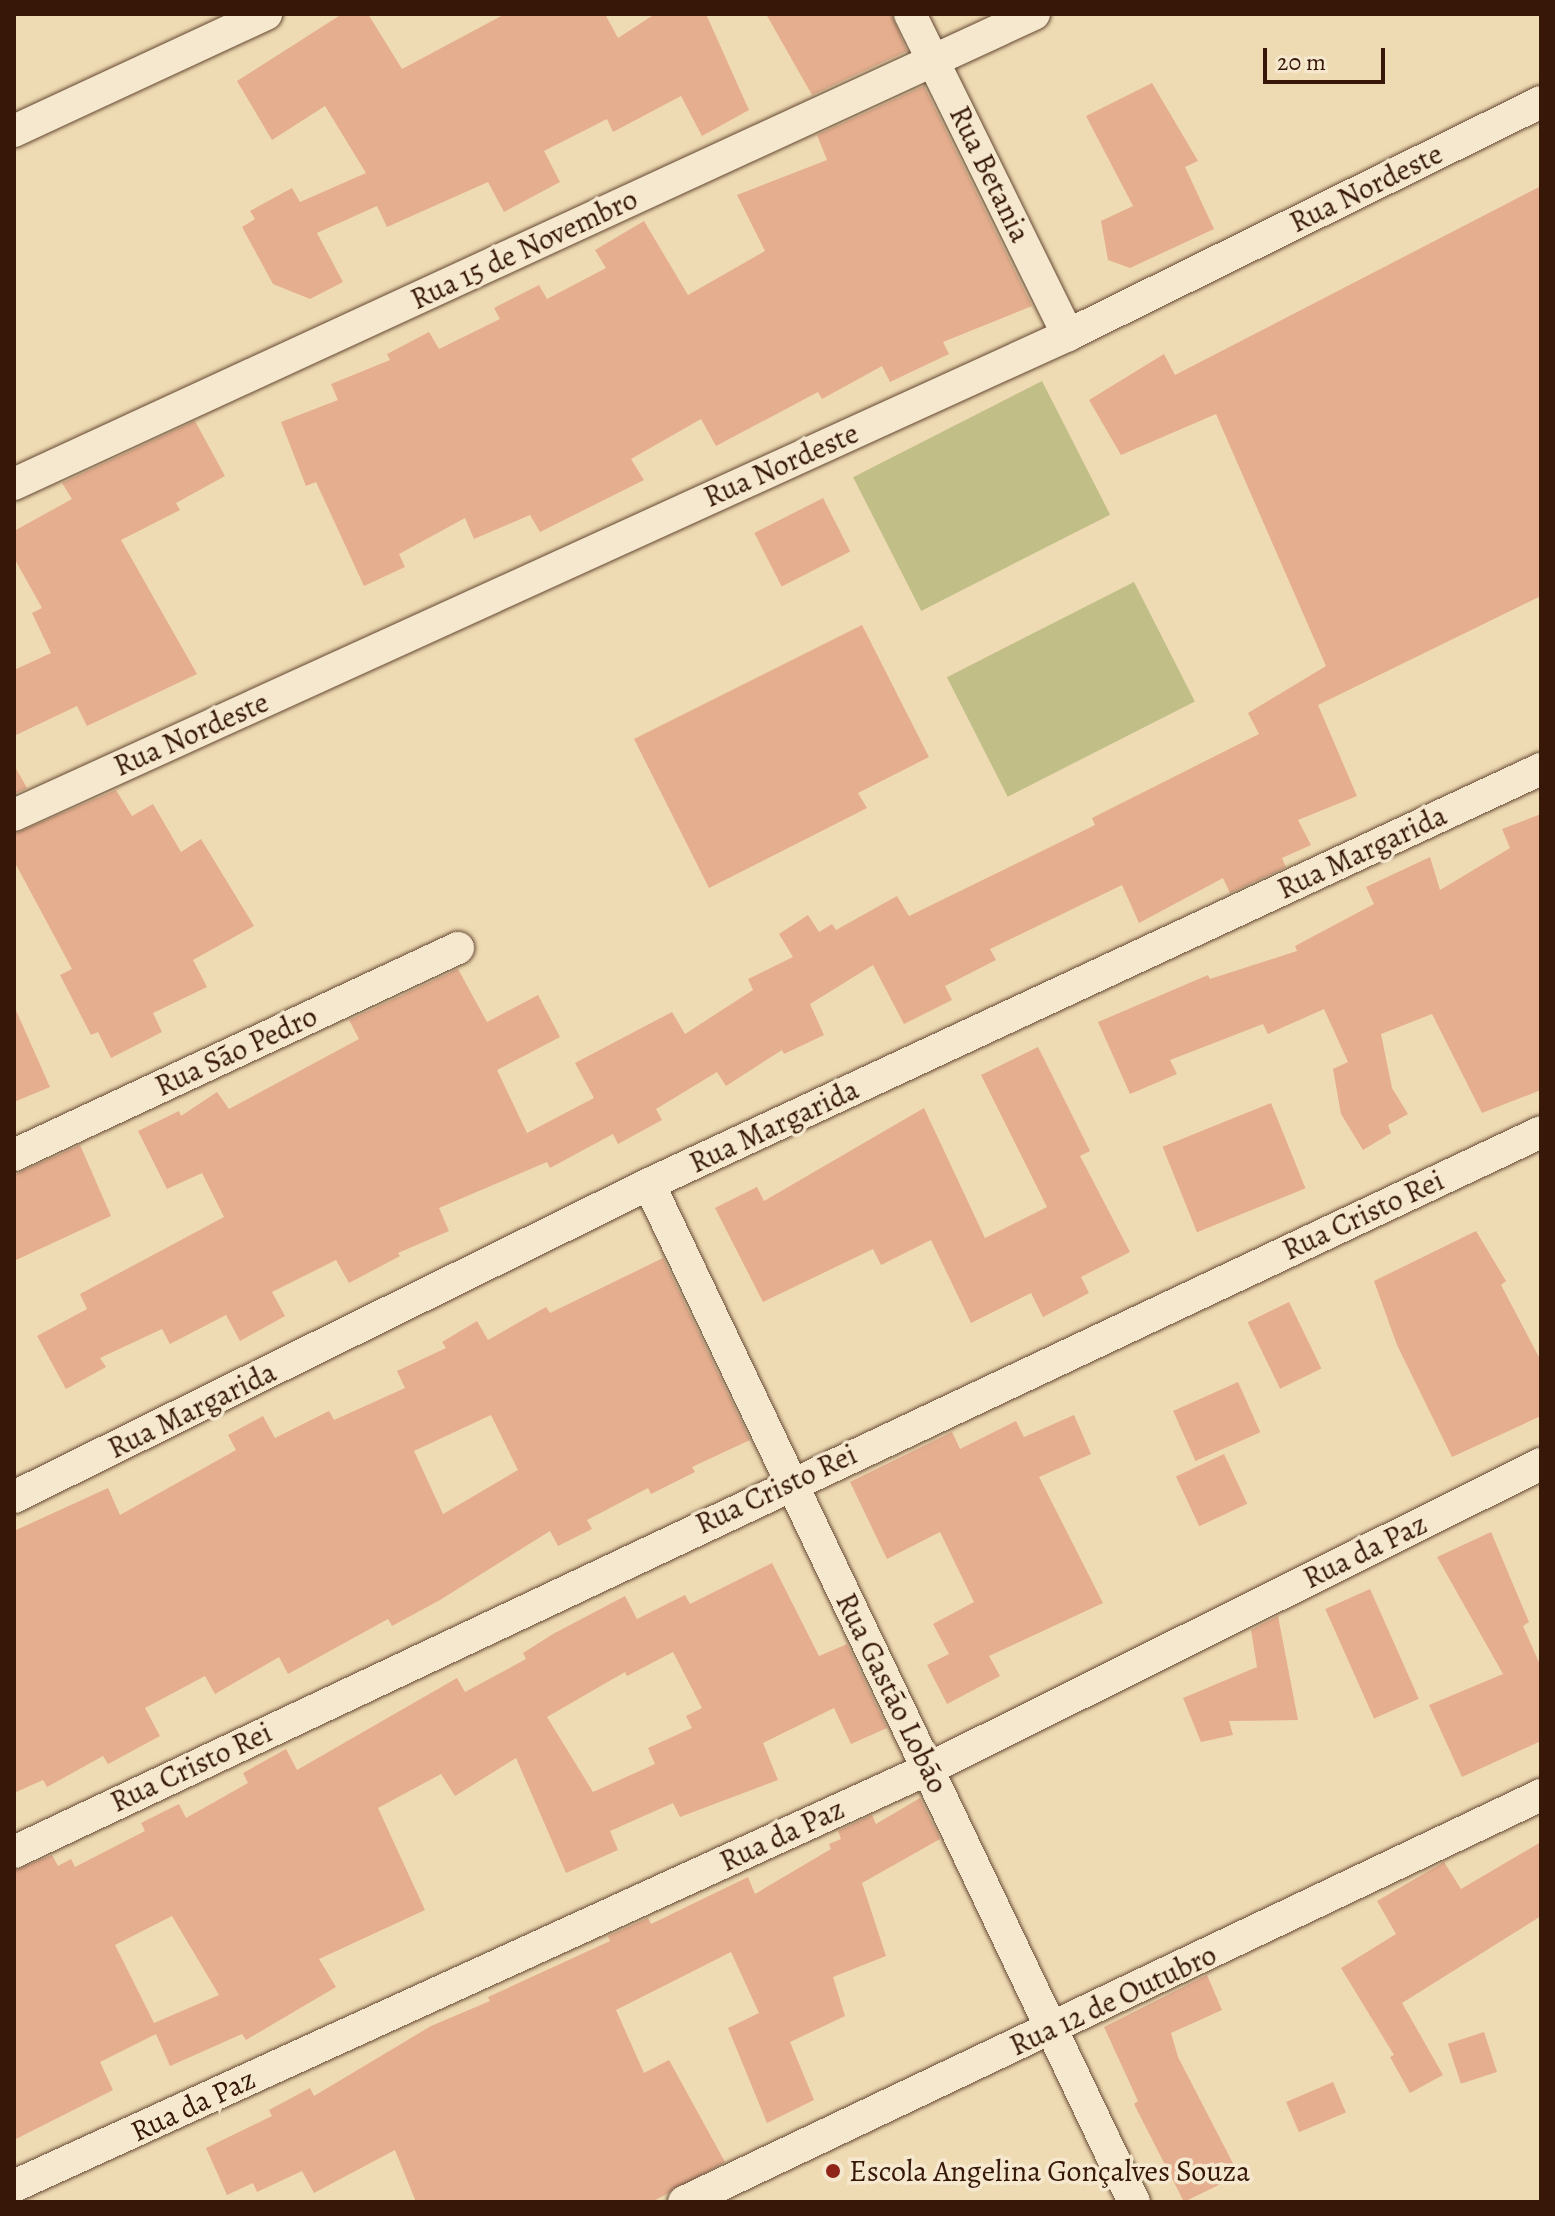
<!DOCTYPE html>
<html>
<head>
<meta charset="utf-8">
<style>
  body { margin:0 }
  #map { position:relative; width:1555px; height:2216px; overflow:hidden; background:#efdbb3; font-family:Alegreya,serif }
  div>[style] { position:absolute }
  .green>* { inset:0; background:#c1be87; transform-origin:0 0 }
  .building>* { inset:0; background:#e5ae8f; transform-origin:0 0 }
  .roads { filter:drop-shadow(0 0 2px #644833) drop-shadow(0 0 2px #644833) }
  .street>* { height:32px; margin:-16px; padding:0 16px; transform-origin:16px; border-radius:16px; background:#f5e8ce }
  .dots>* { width:22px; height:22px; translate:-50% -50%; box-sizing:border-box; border:4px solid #f5e8ce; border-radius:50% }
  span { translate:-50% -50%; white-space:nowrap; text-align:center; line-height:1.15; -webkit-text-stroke:7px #f5e8ce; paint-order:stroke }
  .street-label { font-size:30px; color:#361708 }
  .poi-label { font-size:30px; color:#361708 }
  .left { translate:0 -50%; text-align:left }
  .frame { position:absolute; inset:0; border:16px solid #361708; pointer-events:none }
  .scale { position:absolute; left:1263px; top:48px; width:122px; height:36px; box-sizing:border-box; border:4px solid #361708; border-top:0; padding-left:10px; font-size:24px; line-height:28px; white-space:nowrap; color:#361708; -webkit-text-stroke:6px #f5e8ce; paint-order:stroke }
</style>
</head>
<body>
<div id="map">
  <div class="green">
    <div style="left:1042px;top:381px;width:150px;height:212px;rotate:63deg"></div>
    <div style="left:1134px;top:582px;width:134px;height:210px;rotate:63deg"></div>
  </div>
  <div class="building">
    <div style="clip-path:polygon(342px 14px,368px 14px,402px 69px,505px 14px,605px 14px,618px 38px,655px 14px,706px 14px,749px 110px,702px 136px,681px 96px,613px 132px,607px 119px,544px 151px,560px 182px,504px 212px,488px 182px,387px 227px,377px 206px,317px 233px,343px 282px,310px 299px,273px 284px,242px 227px,255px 219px,250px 211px,292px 188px,300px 202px,366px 173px,325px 106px,272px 140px,237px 81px)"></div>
    <div style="clip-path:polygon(766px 14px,891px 14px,907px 51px,812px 95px)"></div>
    <div style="clip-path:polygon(1152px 83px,1198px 161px,1185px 167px,1214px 229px,1130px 268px,1108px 260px,1101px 221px,1133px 206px,1086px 116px)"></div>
    <div style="clip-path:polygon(924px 86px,1032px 306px,943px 342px,949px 354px,890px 382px,882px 366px,822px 399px,818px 392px,716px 446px,701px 419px,631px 459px,644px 480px,540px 532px,530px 515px,474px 539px,465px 518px,399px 554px,405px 567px,364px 586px,316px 482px,306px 486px,281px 422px,338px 400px,331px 384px,390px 360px,387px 354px,429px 332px,439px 349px,500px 319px,494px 308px,539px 285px,547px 299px,606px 268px,595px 250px,644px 221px,688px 295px,765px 251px,737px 195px,827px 160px,817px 135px)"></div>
    <div style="clip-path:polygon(1541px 186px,1541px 596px,1318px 705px,1357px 796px,1298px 820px,1311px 845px,1282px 858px,1286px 867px,1230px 893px,1223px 878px,1139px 923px,1122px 885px,990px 949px,996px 960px,945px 986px,952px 1000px,904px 1024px,873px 965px,810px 1004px,824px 1035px,784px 1054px,782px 1050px,726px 1086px,717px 1072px,656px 1109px,662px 1120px,618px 1144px,613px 1134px,550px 1168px,547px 1162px,439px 1208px,449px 1231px,398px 1253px,400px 1256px,349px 1283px,336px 1260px,272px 1292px,285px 1316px,240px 1341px,226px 1315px,170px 1344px,162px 1329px,100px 1358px,106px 1367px,66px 1389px,37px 1336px,87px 1309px,80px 1294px,224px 1217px,202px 1173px,167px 1189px,138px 1131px,179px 1111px,181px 1116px,217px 1092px,229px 1109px,359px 1039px,349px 1020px,458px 969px,487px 1022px,538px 995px,560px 1037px,497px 1070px,527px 1133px,594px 1098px,575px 1063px,672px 1012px,685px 1034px,753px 990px,748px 979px,793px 957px,779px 934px,808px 915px,819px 932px,832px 924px,836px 930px,897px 896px,909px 916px,1095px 825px,1092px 818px,1259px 734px,1248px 713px,1326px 666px,1216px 414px,1121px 455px,1089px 400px,1164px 354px,1175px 375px)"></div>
    <div style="clip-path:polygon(195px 421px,225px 476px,176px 503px,180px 510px,121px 540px,197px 674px,87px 726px,77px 706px,14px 736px,14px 670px,51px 653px,32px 613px,42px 608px,14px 558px,14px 531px,72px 499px,62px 483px)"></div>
    <div style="left:823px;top:498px;width:60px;height:77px;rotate:63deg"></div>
    <div style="clip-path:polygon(862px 625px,929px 757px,858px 793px,867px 808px,709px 888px,634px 739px)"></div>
    <div style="clip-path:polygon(14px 765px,27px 788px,14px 794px)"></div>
    <div style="clip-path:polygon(116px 790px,132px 816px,153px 804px,181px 852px,201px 839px,254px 926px,193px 960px,207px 987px,153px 1013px,162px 1032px,111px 1058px,98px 1032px,91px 1035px,60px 975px,72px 969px,14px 861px,14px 834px)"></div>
    <div style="clip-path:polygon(1541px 814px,1541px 1090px,1482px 1113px,1432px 1014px,1381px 1034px,1392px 1088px,1408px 1114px,1388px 1125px,1391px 1133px,1363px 1150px,1341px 1114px,1333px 1069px,1348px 1062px,1324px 1009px,1268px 1034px,1263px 1024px,1170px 1060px,1177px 1074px,1130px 1094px,1098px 1022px,1208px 975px,1210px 979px,1297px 951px,1295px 946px,1374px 904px,1366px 887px,1430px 857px,1440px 890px,1510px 848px,1502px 829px)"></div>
    <div style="clip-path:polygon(14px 1006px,50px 1087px,14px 1102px)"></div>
    <div style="clip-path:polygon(1038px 1047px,1090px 1151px,1080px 1156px,1130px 1252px,1081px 1277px,1089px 1293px,1043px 1317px,1031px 1293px,971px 1323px,931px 1240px,881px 1265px,873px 1249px,763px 1302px,715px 1208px,757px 1187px,764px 1201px,924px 1108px,985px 1238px,1047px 1207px,981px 1075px)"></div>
    <div style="left:1271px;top:1103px;width:92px;height:117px;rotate:68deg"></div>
    <div style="clip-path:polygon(80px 1145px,111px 1216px,14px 1261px,14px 1175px)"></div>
    <div style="clip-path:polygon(1476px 1231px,1506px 1281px,1501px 1285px,1541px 1361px,1541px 1416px,1452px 1457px,1397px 1345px,1374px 1281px)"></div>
    <div style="clip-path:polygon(evenodd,663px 1258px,750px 1440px,692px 1467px,695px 1472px,651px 1494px,648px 1488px,587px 1520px,592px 1529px,558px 1546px,550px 1531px,440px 1600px,392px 1626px,388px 1619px,288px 1674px,279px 1657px,215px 1694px,205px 1676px,145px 1708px,160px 1736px,108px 1764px,103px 1756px,47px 1787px,43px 1780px,14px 1793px,14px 1531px,108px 1488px,120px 1515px,236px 1450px,228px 1435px,263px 1416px,275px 1438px,329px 1411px,334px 1420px,405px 1388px,397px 1371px,446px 1348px,442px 1342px,477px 1321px,488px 1340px,546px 1307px,550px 1313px,663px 1258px,491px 1415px,518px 1470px,443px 1514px,414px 1451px,491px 1415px)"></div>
    <div style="left:1289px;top:1302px;width:74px;height:46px;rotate:64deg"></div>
    <div style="left:1238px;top:1382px;width:55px;height:71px;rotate:66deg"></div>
    <div style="clip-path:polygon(1074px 1415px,1091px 1454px,1039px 1477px,1103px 1603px,989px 1656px,1000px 1676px,947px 1704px,927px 1665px,949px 1654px,933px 1624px,974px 1602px,940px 1532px,887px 1559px,850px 1482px,952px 1432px,960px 1449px,1016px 1421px,1024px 1437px)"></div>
    <div style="left:1224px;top:1454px;width:55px;height:53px;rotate:65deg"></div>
    <div style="clip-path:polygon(1491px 1532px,1529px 1622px,1523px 1626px,1541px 1667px,1541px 1741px,1462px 1777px,1429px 1705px,1503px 1674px,1437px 1557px)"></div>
    <div style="clip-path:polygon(evenodd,772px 1563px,819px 1656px,847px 1644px,887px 1728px,851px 1744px,834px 1708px,763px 1743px,778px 1780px,680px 1817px,673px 1803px,610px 1831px,618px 1850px,566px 1873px,516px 1758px,455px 1796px,441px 1774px,378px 1808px,425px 1910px,319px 1959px,336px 1987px,246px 2040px,242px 2034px,170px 2066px,156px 2034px,100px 2062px,113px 2090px,14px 2140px,14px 1871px,52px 1855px,58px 1866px,71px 1859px,75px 1867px,145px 1831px,141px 1823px,179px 1804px,186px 1818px,248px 1783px,243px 1773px,286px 1749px,297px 1770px,457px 1678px,465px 1692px,526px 1659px,523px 1653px,553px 1634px,625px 1596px,637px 1619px,685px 1595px,690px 1604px,772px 1563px,673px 1652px,702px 1708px,686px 1716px,692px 1728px,648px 1748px,655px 1764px,593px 1792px,547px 1717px,625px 1672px,627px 1676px,673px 1652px,772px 1563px,172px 1916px,219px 1995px,154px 2023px,115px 1945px,172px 1916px)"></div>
    <div style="left:1370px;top:1589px;width:120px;height:49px;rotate:66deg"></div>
    <div style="clip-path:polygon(1278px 1616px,1298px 1720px,1229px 1721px,1233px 1735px,1201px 1742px,1183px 1698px,1257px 1667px,1251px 1630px)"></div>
    <div style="clip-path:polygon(920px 1798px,940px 1839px,862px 1883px,886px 1956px,833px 1977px,845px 2016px,790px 2042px,814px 2100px,767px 2123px,728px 2028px,759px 2013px,731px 1952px,616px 2010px,644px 2073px,669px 2060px,725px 2162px,652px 2202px,416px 2202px,395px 2150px,314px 2193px,302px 2171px,257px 2192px,253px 2183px,227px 2195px,206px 2148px,272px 2116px,269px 2110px,310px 2088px,314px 2096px,431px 2026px,490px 2001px,488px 1997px,610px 1941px,608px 1936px,648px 1918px,651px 1924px,748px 1877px,755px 1894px,831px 1849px,829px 1844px,841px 1839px,838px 1831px,872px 1815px,876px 1824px)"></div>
    <div style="clip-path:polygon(1541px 1842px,1541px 1916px,1402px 2003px,1443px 2075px,1410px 2093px,1390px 2057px,1394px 2055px,1341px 1968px,1396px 1934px,1377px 1901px,1444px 1862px,1461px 1889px)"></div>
    <div style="clip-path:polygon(1207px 1975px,1222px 2010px,1171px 2033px,1178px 2057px,1239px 2175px,1184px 2202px,1134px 2104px,1138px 2101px,1104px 2027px)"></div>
    <div style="left:1484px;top:2032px;width:42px;height:38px;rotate:72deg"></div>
    <div style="left:1333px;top:2082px;width:33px;height:51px;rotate:67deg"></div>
  </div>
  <div class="roads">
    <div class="street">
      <div style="left:910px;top:14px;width:358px;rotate:63.8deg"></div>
      <div style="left:14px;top:131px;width:278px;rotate:-24.9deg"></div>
      <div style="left:14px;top:484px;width:1123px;rotate:-24.74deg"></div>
      <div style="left:14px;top:815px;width:1158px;rotate:-24.48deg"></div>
      <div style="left:1068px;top:335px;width:527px;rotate:-26.22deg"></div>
      <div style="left:14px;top:1155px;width:490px;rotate:-25deg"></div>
      <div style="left:649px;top:1184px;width:1128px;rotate:64.53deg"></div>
      <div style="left:14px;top:1497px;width:708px;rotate:-26.24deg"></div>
      <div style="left:649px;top:1184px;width:984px;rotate:-24.95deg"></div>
      <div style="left:14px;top:1852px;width:1688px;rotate:-25.24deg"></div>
      <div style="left:14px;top:2186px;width:1005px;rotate:-24.52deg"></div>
      <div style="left:928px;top:1769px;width:685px;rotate:-26.45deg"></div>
      <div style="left:684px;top:2202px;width:949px;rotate:-25.4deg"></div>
    </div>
  </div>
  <div class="dots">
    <div style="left:833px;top:2171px;background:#8f2418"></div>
  </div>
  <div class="street-label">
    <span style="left:990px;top:174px;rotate:64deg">Rua Betania</span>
    <span style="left:1366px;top:188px;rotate:-26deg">Rua Nordeste</span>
    <span style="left:524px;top:249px;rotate:-25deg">Rua 15 de Novembro</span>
    <span style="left:781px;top:465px;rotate:-24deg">Rua Nordeste</span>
    <span style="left:191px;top:734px;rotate:-24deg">Rua Nordeste</span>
    <span style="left:1362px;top:852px;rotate:-25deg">Rua Margarida</span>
    <span style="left:236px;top:1051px;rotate:-25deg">Rua São Pedro</span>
    <span style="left:774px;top:1126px;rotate:-25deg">Rua Margarida</span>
    <span style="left:1363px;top:1215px;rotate:-25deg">Rua Cristo Rei</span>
    <span style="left:192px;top:1410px;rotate:-26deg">Rua Margarida</span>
    <span style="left:776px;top:1489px;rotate:-25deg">Rua Cristo Rei</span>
    <span style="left:1365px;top:1551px;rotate:-26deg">Rua da Paz</span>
    <span style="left:892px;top:1693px;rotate:64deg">Rua Gastão Lobão</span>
    <span style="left:191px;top:1767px;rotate:-25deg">Rua Cristo Rei</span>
    <span style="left:782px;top:1835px;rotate:-25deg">Rua da Paz</span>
    <span style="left:1113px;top:2000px;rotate:-25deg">Rua 12 de Outubro</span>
    <span style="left:193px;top:2105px;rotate:-25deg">Rua da Paz</span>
  </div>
  <div class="poi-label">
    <span class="left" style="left:849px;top:2171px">Escola Angelina Gonçalves Souza</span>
  </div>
  <div class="frame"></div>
  <div class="scale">20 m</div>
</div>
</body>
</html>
